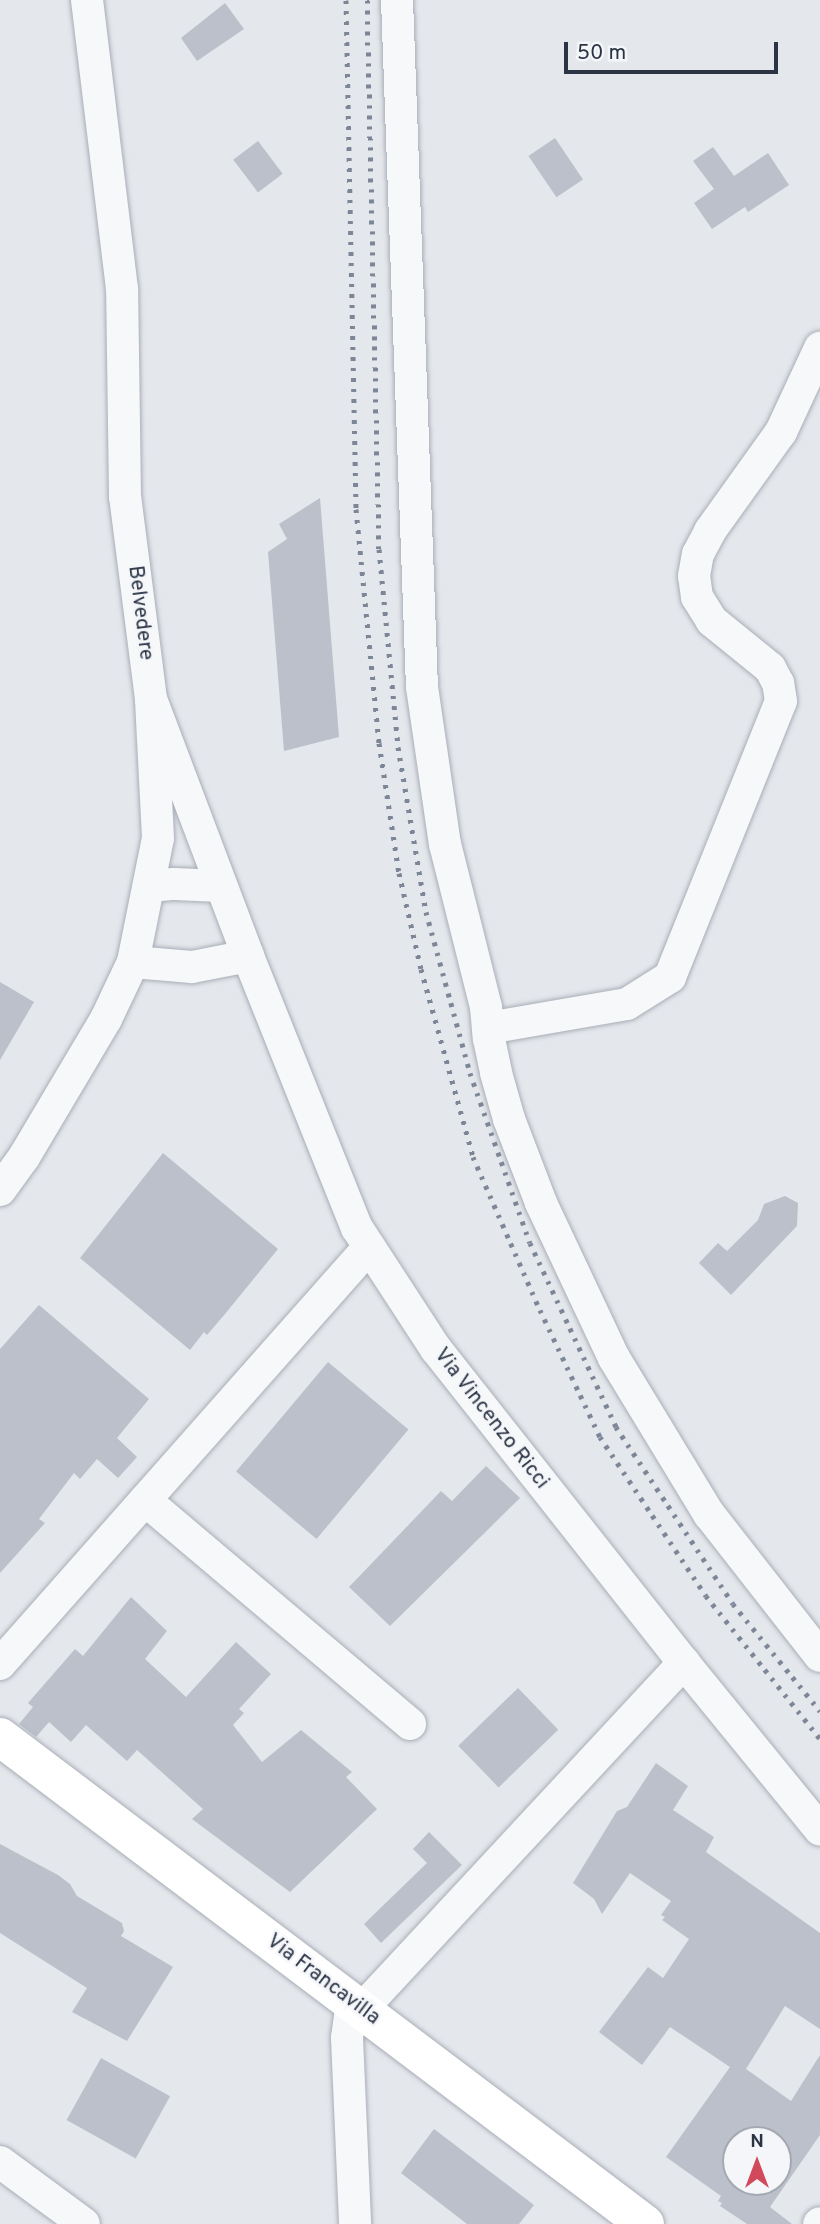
<!DOCTYPE html>
<html>
<head>
<meta charset="utf-8">
<style>
  body { margin:0 }
  #map { position:relative; width:820px; height:2224px; overflow:hidden; background:#e4e7ec; font-family:Overpass,sans-serif }
  div>[style] { position:absolute }
  .building>* { inset:0; background:#bbc0ca; transform-origin:0 0 }
  .roads { filter:drop-shadow(0 0 2px #a9aeb7) drop-shadow(0 0 2px #a9aeb7) }
  .street>* { height:32px; margin:-16px; padding:0 16px; transform-origin:16px; border-radius:16px; background:#f7f8fa }
  .secondary>* { height:38px; margin:-19px; padding:0 19px; transform-origin:19px; border-radius:19px; background:#fff }
  .rail>* { height:5px; margin-top:-2.5px; transform-origin:0; background:repeating-linear-gradient(90deg,#7d8696 0 3.5px,transparent 0 10.5px) }
  span { translate:-50% -50%; white-space:nowrap; text-align:center; line-height:1.15; -webkit-text-stroke:5px #f4f6f9; paint-order:stroke }
  .street-label { font-size:21px; color:#2b3445 }
  .north { position:absolute; left:722px; top:2126px; width:70px; height:70px; box-sizing:border-box; background:#f4f6f9; border:2px solid #a4a8b1; border-radius:50%; rotate:0deg; font-size:19px; font-weight:700; line-height:28px; text-align:center; color:#2b3445 }
  .north::after { content:''; display:block; margin:auto; width:24px; height:32px; background:#d1495b; clip-path:polygon(50% 0,100% 100%,50% 72%,0 100%) }
  .scale { position:absolute; left:564px; top:42px; width:214px; height:32px; box-sizing:border-box; border:4px solid #2b3445; border-top:0; padding-left:9px; font-size:21px; line-height:24px; white-space:nowrap; color:#2b3445; -webkit-text-stroke:5px #f4f6f9; paint-order:stroke }
</style>
</head>
<body>
<div id="map">
  <div class="building">
    <div style="clip-path:polygon(225px 3px,244px 29px,197px 61px,181px 38px)"></div>
    <div style="left:555px;top:138px;width:50px;height:32px;rotate:56deg"></div>
    <div style="left:258px;top:141px;width:41px;height:31px;rotate:53deg"></div>
    <div style="clip-path:polygon(713px 147px,734px 176px,768px 153px,789px 185px,748px 212px,745px 207px,712px 229px,694px 203px,714px 189px,693px 161px)"></div>
    <div style="clip-path:polygon(320px 498px,339px 737px,284px 751px,268px 552px,287px 539px,279px 524px)"></div>
    <div style="clip-path:polygon(0 982px,34px 1002px,0 1060px)"></div>
    <div style="clip-path:polygon(163px 1153px,278px 1249px,225px 1314px,207px 1335px,204px 1332px,190px 1350px,80px 1258px)"></div>
    <div style="clip-path:polygon(785px 1196px,798px 1203px,797px 1226px,731px 1295px,699px 1263px,718px 1243px,727px 1251px,758px 1220px,764px 1204px)"></div>
    <div style="clip-path:polygon(39px 1305px,149px 1399px,117px 1438px,137px 1457px,118px 1478px,97px 1459px,80px 1479px,74px 1473px,39px 1519px,45px 1523px,0 1573px,0 1349px)"></div>
    <div style="left:328px;top:1362px;width:105px;height:143px;rotate:40deg"></div>
    <div style="clip-path:polygon(486px 1466px,520px 1498px,390px 1626px,349px 1587px,441px 1491px,452px 1501px)"></div>
    <div style="clip-path:polygon(131px 1597px,167px 1631px,145px 1659px,186px 1697px,236px 1642px,271px 1674px,239px 1709px,244px 1713px,233px 1725px,262px 1762px,301px 1730px,352px 1772px,346px 1777px,377px 1809px,290px 1892px,192px 1819px,203px 1809px,137px 1750px,127px 1761px,86px 1725px,71px 1742px,49px 1722px,36px 1737px,19px 1724px,33px 1707px,28px 1703px,75px 1649px,83px 1656px)"></div>
    <div style="left:518px;top:1688px;width:58px;height:83px;rotate:46deg"></div>
    <div style="clip-path:polygon(evenodd,656px 1763px,688px 1786px,673px 1810px,714px 1837px,706px 1852px,820px 1933px,820px 2029px,785px 2006px,746px 2069px,791px 2101px,820px 2055px,820px 2135px,770px 2207px,792px 2224px,747px 2224px,720px 2206px,722px 2203px,718px 2201px,721px 2196px,666px 2157px,730px 2067px,670px 2027px,642px 2065px,599px 2032px,648px 1967px,663px 1978px,689px 1939px,662px 1920px,665px 1917px,661px 1915px,671px 1901px,630px 1873px,602px 1914px,594px 1899px,573px 1883px,617px 1811px,627px 1807px,656px 1763px,736px 2140px,778px 2140px,778px 2182px,736px 2182px,736px 2140px)"></div>
    <div style="clip-path:polygon(429px 1832px,462px 1865px,381px 1943px,364px 1924px,427px 1863px,413px 1849px)"></div>
    <div style="clip-path:polygon(0 1844px,58px 1875px,70px 1884px,77px 1896px,122px 1923px,124px 1931px,121px 1936px,173px 1967px,127px 2041px,72px 2012px,87px 1988px,0 1933px)"></div>
    <div style="left:101px;top:2058px;width:79px;height:71px;rotate:29deg"></div>
    <div style="clip-path:polygon(434px 2129px,534px 2205px,519px 2224px,467px 2224px,401px 2173px)"></div>
  </div>
  <div class="roads">
    <div class="street">
      <div style="left:397px;top:0;width:687px;rotate:87.92deg"></div>
      <div style="left:422px;top:687px;width:159px;rotate:81.7deg"></div>
      <div style="left:445px;top:844px;width:168px;rotate:75.9deg"></div>
      <div style="left:486px;top:1007px;width:32px;rotate:85deg"></div>
      <div style="left:489px;top:1039px;width:35px;rotate:78deg"></div>
      <div style="left:496px;top:1073px;width:48px;rotate:74.2deg"></div>
      <div style="left:509px;top:1119px;width:90px;rotate:69.1deg"></div>
      <div style="left:541px;top:1203px;width:171px;rotate:64.8deg"></div>
      <div style="left:614px;top:1358px;width:183px;rotate:58.7deg"></div>
      <div style="left:709px;top:1514px;width:180px;rotate:52deg"></div>
      <div style="left:151px;top:699px;width:275px;rotate:69.3deg"></div>
      <div style="left:248px;top:956px;width:293px;rotate:68.2deg"></div>
      <div style="left:357px;top:1228px;width:145px;rotate:56.9deg"></div>
      <div style="left:436px;top:1349px;width:400px;rotate:51.7deg"></div>
      <div style="left:684px;top:1663px;width:215px;rotate:50.8deg"></div>
      <div style="left:150px;top:886px;width:24px;rotate:-5deg"></div>
      <div style="left:174px;top:884px;width:47px;rotate:2.4deg"></div>
      <div style="left:133px;top:962px;width:59px;rotate:4.8deg"></div>
      <div style="left:192px;top:967px;width:57px;rotate:-11.1deg"></div>
      <div style="left:488px;top:1028px;width:141px;rotate:-9.8deg"></div>
      <div style="left:627px;top:1004px;width:51px;rotate:-32.1deg"></div>
      <div style="left:670px;top:977px;width:297px;rotate:-68.1deg"></div>
      <div style="left:781px;top:701px;width:18px;rotate:-99deg"></div>
      <div style="left:778px;top:683px;width:17px;rotate:-118deg"></div>
      <div style="left:770px;top:668px;width:75px;rotate:-141deg"></div>
      <div style="left:712px;top:621px;width:28px;rotate:-122deg"></div>
      <div style="left:697px;top:597px;width:21px;rotate:-98deg"></div>
      <div style="left:694px;top:576px;width:22px;rotate:-80deg"></div>
      <div style="left:698px;top:554px;width:26px;rotate:-62deg"></div>
      <div style="left:710px;top:531px;width:122px;rotate:-54.4deg"></div>
      <div style="left:781px;top:432px;width:93px;rotate:-65.1deg"></div>
      <div style="left:0;top:1190px;width:41px;rotate:-54deg"></div>
      <div style="left:24px;top:1157px;width:161px;rotate:-59.3deg"></div>
      <div style="left:106px;top:1019px;width:63px;rotate:-64.7deg"></div>
      <div style="left:133px;top:962px;width:126px;rotate:-78.6deg"></div>
      <div style="left:158px;top:838px;width:139px;rotate:-92.9deg"></div>
      <div style="left:151px;top:699px;width:204px;rotate:-97.3deg"></div>
      <div style="left:125px;top:497px;width:208px;rotate:-90.8deg"></div>
      <div style="left:122px;top:289px;width:291px;rotate:-96.9deg"></div>
      <div style="left:145px;top:1500px;width:347px;rotate:40.2deg"></div>
      <div style="left:0;top:1664px;width:557px;rotate:-48.49deg"></div>
      <div style="left:352px;top:2002px;width:36px;rotate:98deg"></div>
      <div style="left:347px;top:2038px;width:186px;rotate:87.5deg"></div>
      <div style="left:362px;top:2009px;width:473px;rotate:-47.1deg"></div>
      <div style="left:0;top:2162px;width:104px;rotate:36.4deg"></div>
      <div style="left:819px;top:2224px;width:1px;rotate:-45deg"></div>
    </div>
    <div class="secondary">
      <div style="left:0;top:1737px;width:808px;rotate:37.05deg"></div>
    </div>
  </div>
  <div class="rail">
    <div style="left:346px;top:0;width:509px;rotate:88.87deg"></div>
    <div style="left:356px;top:509px;width:235px;rotate:84.4deg"></div>
    <div style="left:379px;top:743px;width:132px;rotate:81.3deg"></div>
    <div style="left:399px;top:873px;width:98px;rotate:77.1deg"></div>
    <div style="left:421px;top:969px;width:195px;rotate:74.5deg"></div>
    <div style="left:473px;top:1157px;width:167px;rotate:66.4deg"></div>
    <div style="left:540px;top:1310px;width:140px;rotate:64.7deg"></div>
    <div style="left:600px;top:1437px;width:191px;rotate:56.3deg"></div>
    <div style="left:706px;top:1596px;width:183px;rotate:51.4deg"></div>
    <div style="left:367px;top:0;width:549px;rotate:88.75deg"></div>
    <div style="left:379px;top:549px;width:199px;rotate:84.5deg"></div>
    <div style="left:398px;top:747px;width:167px;rotate:80.4deg"></div>
    <div style="left:426px;top:912px;width:167px;rotate:74.7deg"></div>
    <div style="left:470px;top:1073px;width:180px;rotate:70.6deg"></div>
    <div style="left:530px;top:1243px;width:203px;rotate:64.9deg"></div>
    <div style="left:616px;top:1427px;width:212px;rotate:56.5deg"></div>
    <div style="left:733px;top:1604px;width:138px;rotate:50.9deg"></div>
  </div>
  <div class="street-label">
    <span style="left:140px;top:613px;rotate:83deg">Belvedere</span>
    <span style="left:491px;top:1419px;rotate:52deg">Via Vincenzo Ricci</span>
    <span style="left:323px;top:1980px;rotate:37deg">Via Francavilla</span>
  </div>
  <div class="north">N</div>
  <div class="scale">50 m</div>
</div>
</body>
</html>
